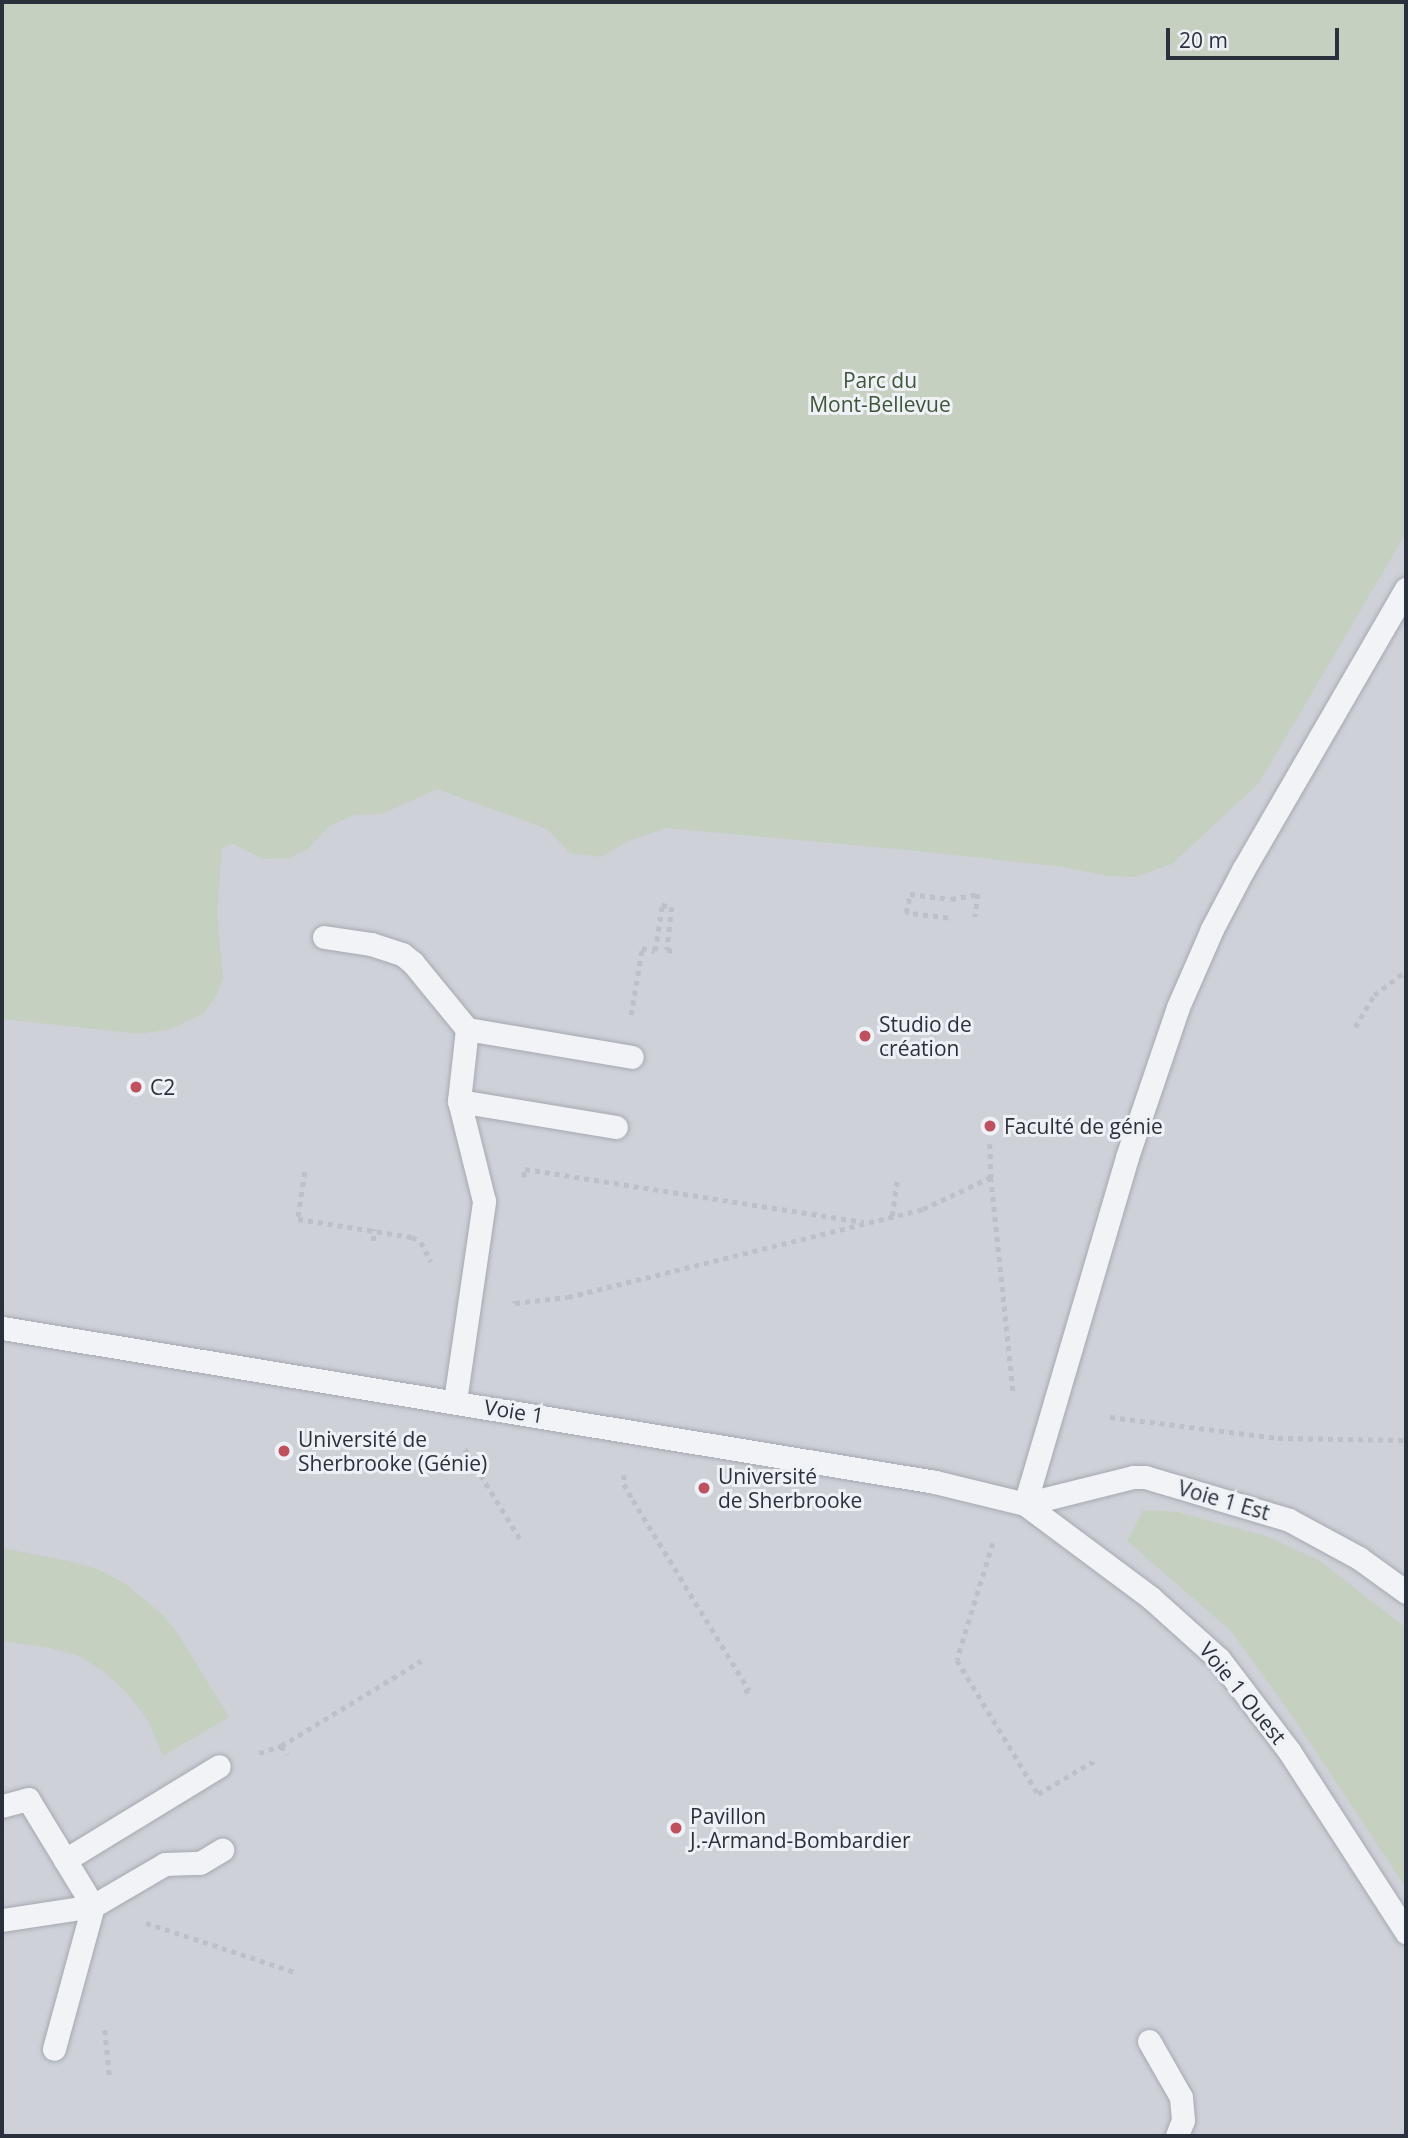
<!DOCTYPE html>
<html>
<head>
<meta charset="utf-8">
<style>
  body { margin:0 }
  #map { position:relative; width:1408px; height:2138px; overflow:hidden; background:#dfe2e7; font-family:"Open Sans",sans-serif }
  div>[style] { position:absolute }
  .built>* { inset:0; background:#ced1d8 }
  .green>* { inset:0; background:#c5d0c1 }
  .path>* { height:4.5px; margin-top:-2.25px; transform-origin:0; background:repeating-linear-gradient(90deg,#bdc0c6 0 5px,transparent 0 10px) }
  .roads { filter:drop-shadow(0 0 2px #a5a9b0) drop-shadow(0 0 2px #a5a9b0) }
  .lane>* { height:23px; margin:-11.5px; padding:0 11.5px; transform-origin:11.5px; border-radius:11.5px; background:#f1f3f6 }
  .dots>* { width:19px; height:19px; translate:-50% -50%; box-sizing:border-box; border:4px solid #eef1f5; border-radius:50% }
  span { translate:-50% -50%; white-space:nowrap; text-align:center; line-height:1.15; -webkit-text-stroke:6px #eef1f5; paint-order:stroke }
  .park-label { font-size:21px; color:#3e5639 }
  .poi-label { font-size:21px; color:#2a303c }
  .left { translate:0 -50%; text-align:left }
  .street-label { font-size:21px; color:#2a303c }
  .frame { position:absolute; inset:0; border:4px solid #2a303c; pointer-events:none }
  .scale { position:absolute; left:1166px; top:28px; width:173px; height:32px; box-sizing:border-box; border:4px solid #2a303c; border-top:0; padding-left:9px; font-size:21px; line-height:24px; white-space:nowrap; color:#2a303c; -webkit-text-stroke:5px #eef1f5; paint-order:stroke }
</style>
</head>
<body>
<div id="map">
  <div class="built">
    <div style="clip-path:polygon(1406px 275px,1406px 2136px,2px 2136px,2px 580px)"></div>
  </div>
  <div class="green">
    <div style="clip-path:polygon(2px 2px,1406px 2px,1406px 533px,1259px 783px,1172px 864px,1135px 877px,1108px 876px,1063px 867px,918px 851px,666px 828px,628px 841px,601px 857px,570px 853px,547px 829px,437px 789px,382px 814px,355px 815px,329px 826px,308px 849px,289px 858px,263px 859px,233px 844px,222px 848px,217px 913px,223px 978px,217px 994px,204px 1013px,171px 1029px,140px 1034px,2px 1019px)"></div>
    <div style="clip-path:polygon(1143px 1510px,1178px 1512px,1269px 1537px,1320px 1561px,1406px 1628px,1406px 1888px,1295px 1720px,1232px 1632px,1127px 1541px)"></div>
    <div style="clip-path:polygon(2px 1548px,73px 1562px,100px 1570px,127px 1585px,163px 1615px,178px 1634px,229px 1717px,163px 1756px,149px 1722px,128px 1694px,103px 1671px,79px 1656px,50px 1648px,2px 1641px)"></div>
  </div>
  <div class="path">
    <div style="left:948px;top:918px;width:42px;rotate:-173.2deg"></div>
    <div style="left:906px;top:913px;width:19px;rotate:-78deg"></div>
    <div style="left:910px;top:894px;width:41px;rotate:7deg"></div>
    <div style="left:951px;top:899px;width:27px;rotate:-10deg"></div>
    <div style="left:978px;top:894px;width:23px;rotate:97deg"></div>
    <div style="left:631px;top:1015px;width:68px;rotate:-80.7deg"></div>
    <div style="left:642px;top:948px;width:13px;rotate:13deg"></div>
    <div style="left:655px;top:951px;width:47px;rotate:-81.3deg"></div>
    <div style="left:662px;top:905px;width:10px;rotate:11deg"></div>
    <div style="left:672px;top:907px;width:43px;rotate:96.6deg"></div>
    <div style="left:667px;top:950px;width:7px;rotate:8deg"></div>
    <div style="left:1355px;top:1027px;width:37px;rotate:-59deg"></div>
    <div style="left:1374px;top:995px;width:40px;rotate:-37deg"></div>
    <div style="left:990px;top:1144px;width:33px;rotate:88deg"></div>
    <div style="left:305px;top:1172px;width:48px;rotate:98.5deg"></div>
    <div style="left:298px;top:1219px;width:115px;rotate:9deg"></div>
    <div style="left:412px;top:1237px;width:10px;rotate:29deg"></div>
    <div style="left:421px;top:1242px;width:22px;rotate:63deg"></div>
    <div style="left:523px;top:1177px;width:8px;rotate:-76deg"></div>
    <div style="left:525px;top:1169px;width:343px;rotate:8.9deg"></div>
    <div style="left:892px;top:1216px;width:37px;rotate:-82deg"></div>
    <div style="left:373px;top:1241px;width:12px;rotate:-85deg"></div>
    <div style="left:515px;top:1301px;width:2px;rotate:90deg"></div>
    <div style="left:515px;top:1303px;width:53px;rotate:-6.5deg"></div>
    <div style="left:568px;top:1297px;width:366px;rotate:-13.9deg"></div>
    <div style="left:923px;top:1209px;width:75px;rotate:-25.2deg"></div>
    <div style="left:991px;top:1177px;width:215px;rotate:84.1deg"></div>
    <div style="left:1110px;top:1417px;width:169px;rotate:7.1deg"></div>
    <div style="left:1278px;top:1438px;width:128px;rotate:0.9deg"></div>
    <div style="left:465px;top:1449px;width:109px;rotate:58.5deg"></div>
    <div style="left:624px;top:1475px;width:9px;rotate:90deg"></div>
    <div style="left:624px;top:1484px;width:18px;rotate:61deg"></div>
    <div style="left:633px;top:1500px;width:223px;rotate:58.6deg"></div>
    <div style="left:749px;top:1690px;width:7px;rotate:146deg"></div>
    <div style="left:993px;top:1543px;width:122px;rotate:107.1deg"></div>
    <div style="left:957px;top:1660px;width:157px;rotate:58.8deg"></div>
    <div style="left:1038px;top:1794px;width:63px;rotate:-30.7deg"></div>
    <div style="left:1092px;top:1762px;width:3px;rotate:72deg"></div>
    <div style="left:281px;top:1746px;width:164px;rotate:-31.3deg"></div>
    <div style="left:259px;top:1753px;width:23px;rotate:-18deg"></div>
    <div style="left:281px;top:1746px;width:11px;rotate:52deg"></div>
    <div style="left:146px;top:1923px;width:157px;rotate:18.2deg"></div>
    <div style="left:105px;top:2030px;width:50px;rotate:84.3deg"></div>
  </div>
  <div class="roads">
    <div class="lane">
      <div style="left:324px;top:937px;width:48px;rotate:8.5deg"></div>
      <div style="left:371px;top:944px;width:33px;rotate:18deg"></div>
      <div style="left:402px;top:954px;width:14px;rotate:39deg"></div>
      <div style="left:413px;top:963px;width:85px;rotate:50.7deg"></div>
      <div style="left:459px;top:1101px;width:159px;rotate:9.4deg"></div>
      <div style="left:2px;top:1328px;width:946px;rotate:9.37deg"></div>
      <div style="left:935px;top:1482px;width:93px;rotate:13.7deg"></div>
      <div style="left:1025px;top:1504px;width:157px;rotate:36.7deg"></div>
      <div style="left:1151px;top:1598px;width:91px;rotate:41.9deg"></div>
      <div style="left:1219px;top:1659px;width:116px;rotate:52.7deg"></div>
      <div style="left:1289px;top:1751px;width:216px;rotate:57.1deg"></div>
      <div style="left:455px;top:1401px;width:202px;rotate:-81.7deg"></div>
      <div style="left:484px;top:1201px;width:103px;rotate:-104deg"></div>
      <div style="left:459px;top:1101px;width:72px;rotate:-83.7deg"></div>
      <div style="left:467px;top:1029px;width:167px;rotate:9.6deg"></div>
      <div style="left:1025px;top:1504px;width:362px;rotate:-73.6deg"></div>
      <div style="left:1127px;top:1157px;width:158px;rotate:-71.2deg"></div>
      <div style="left:1178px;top:1007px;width:85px;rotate:-66.4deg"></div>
      <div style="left:1212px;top:929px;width:67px;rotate:-62.3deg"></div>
      <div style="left:1243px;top:870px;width:325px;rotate:-59.9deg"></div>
      <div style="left:1025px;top:1504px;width:111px;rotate:-14deg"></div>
      <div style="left:1133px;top:1477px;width:12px"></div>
      <div style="left:1145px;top:1477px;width:150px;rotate:16.6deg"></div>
      <div style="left:1289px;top:1520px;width:80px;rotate:28.5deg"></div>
      <div style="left:1359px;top:1558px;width:58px;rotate:35.9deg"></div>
      <div style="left:2px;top:1806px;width:27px;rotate:-15deg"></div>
      <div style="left:28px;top:1799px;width:125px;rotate:58.7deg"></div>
      <div style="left:93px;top:1906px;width:148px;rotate:105.3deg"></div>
      <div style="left:65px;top:1860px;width:180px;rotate:-31.4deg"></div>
      <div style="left:2px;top:1920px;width:92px;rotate:-8.7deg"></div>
      <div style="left:93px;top:1906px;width:83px;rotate:-30.3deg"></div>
      <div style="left:165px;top:1864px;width:35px;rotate:-2deg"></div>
      <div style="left:200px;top:1863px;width:26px;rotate:-31deg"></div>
      <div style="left:1149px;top:2041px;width:64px;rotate:60.3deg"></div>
      <div style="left:1181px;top:2097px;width:23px;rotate:85deg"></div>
      <div style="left:1183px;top:2120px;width:17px;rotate:111deg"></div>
    </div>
  </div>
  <div class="dots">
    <div style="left:865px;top:1036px;background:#bf515f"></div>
    <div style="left:136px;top:1087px;background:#bf515f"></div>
    <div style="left:990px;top:1126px;background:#bf515f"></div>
    <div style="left:284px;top:1451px;background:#bf515f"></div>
    <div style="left:704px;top:1488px;background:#bf515f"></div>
    <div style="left:676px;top:1828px;background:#bf515f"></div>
  </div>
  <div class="park-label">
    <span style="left:880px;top:392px">Parc du<br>Mont-Bellevue</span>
  </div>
  <div class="poi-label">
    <span class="left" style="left:879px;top:1036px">Studio de<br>création</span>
    <span class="left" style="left:150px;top:1087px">C2</span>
    <span class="left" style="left:1004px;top:1126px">Faculté de génie</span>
    <span class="left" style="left:298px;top:1451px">Université de<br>Sherbrooke (Génie)</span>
    <span class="left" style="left:718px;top:1488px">Université<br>de Sherbrooke</span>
    <span class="left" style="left:690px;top:1828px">Pavillon<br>J.-Armand-Bombardier</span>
  </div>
  <div class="street-label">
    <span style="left:514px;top:1411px;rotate:9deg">Voie 1</span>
    <span style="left:1224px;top:1500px;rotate:16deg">Voie 1 Est</span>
    <span style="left:1243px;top:1693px;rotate:51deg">Voie 1 Ouest</span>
  </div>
  <div class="frame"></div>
  <div class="scale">20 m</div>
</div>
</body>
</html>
